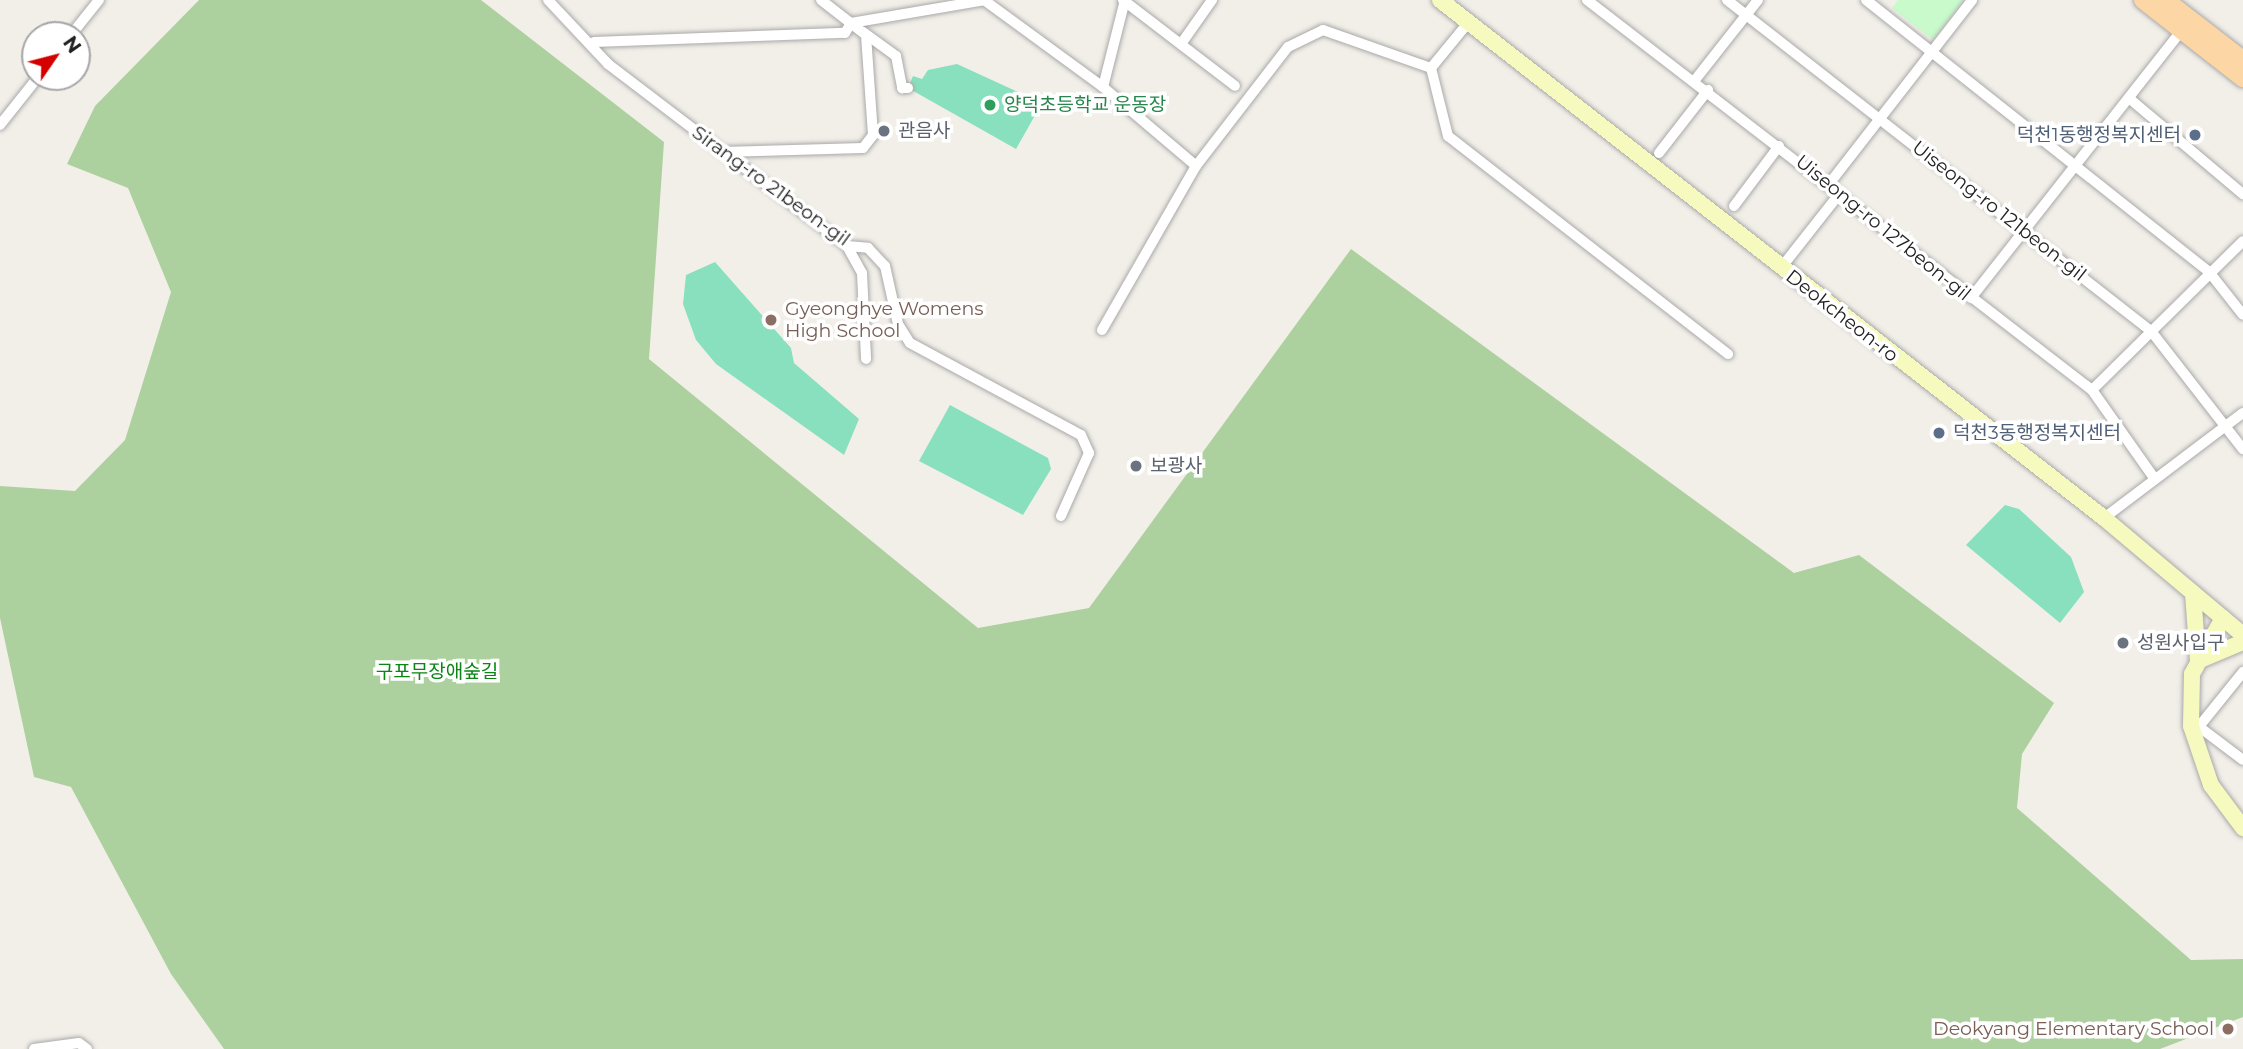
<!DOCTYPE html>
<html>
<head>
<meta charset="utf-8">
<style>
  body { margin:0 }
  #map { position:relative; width:2243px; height:1049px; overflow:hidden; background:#f2efe9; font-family:Montserrat,"Noto Sans KR",sans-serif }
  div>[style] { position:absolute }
  .forest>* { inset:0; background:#add19e }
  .park>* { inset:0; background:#c8facc }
  .pitch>* { inset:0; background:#88e0be }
  .roads { filter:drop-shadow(0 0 2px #a9a9a9) drop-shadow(0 0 2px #a9a9a9) }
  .street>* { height:10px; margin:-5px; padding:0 5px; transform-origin:5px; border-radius:5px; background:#fff }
  .secondary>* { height:16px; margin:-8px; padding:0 8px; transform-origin:8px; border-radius:8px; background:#f7fabf }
  .primary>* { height:18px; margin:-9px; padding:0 9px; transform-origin:9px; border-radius:9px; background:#fcd6a4 }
  .dots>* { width:19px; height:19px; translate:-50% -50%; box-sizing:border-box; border:4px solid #fff; border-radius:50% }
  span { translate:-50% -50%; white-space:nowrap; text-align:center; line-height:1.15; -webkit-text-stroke:7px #fff; paint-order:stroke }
  .leisure-label { font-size:19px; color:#27864d }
  .left { translate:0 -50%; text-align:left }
  .worship-label { font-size:19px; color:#5b616d }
  .service-label { font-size:19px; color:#4e5e75 }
  .right { translate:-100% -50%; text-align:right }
  .street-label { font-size:19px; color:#222 }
  .education-label { font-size:19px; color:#785e54 }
  .park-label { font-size:19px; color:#0c8416 }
  .north { position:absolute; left:21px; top:21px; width:70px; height:70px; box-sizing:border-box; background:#fff; border:2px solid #a7a7a7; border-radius:50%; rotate:55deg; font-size:19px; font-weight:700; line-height:28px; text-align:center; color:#222 }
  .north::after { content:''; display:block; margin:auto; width:24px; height:32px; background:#d40000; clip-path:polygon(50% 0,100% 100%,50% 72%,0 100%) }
</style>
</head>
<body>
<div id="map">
  <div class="forest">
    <div style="clip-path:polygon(199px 0,481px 0,664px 142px,649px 359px,978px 628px,1089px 608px,1351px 249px,1794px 573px,1859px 555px,2054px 703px,2022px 754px,2017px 808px,2191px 960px,2243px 959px,2243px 1017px,2160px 1049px,224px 1049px,171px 974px,71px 787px,34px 777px,0 618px,0 486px,75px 491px,125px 440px,171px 292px,128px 188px,67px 164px,95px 106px)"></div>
  </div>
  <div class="park">
    <div style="clip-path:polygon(1898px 0,1964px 0,1933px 40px,1892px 8px)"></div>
  </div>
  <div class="pitch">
    <div style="clip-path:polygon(957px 64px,1042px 103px,1016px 149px,908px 88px,913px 76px,922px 79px,928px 70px)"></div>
    <div style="clip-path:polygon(715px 262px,791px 348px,794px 363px,859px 419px,844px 455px,716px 364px,696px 340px,683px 304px,686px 275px)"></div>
    <div style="clip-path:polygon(950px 405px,1048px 458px,1051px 469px,1023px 515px,919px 461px)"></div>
    <div style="clip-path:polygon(2005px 505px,2019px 509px,2071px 557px,2084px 592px,2060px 623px,1966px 545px)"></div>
  </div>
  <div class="roads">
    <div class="street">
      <div style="left:548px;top:0;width:88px;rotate:46.8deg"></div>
      <div style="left:608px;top:64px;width:300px;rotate:37.3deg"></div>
      <div style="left:847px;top:246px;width:21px;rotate:5deg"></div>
      <div style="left:868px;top:248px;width:25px;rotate:47deg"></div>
      <div style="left:885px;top:266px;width:59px;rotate:77.4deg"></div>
      <div style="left:898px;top:324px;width:22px;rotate:58deg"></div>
      <div style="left:910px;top:343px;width:194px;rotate:28.3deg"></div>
      <div style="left:1081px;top:435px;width:20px;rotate:66deg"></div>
      <div style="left:1089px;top:453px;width:69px;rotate:114deg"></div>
      <div style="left:984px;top:0;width:147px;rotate:36.2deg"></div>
      <div style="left:1103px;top:87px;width:122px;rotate:40.3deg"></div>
      <div style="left:1123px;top:0;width:141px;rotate:37.5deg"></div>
      <div style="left:1587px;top:0;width:638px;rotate:37.68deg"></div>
      <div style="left:2092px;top:390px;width:108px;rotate:54.8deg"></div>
      <div style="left:1727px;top:0;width:538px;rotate:37.98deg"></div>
      <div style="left:2151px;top:331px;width:150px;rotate:52.1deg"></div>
      <div style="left:1866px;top:0;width:439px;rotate:38.4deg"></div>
      <div style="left:2210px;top:273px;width:53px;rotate:51.8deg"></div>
      <div style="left:851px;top:23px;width:136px;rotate:-9.7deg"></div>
      <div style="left:863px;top:32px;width:41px;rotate:36deg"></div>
      <div style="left:896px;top:56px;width:33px;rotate:79deg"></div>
      <div style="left:902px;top:88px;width:6px"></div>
      <div style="left:71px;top:35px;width:45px;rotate:-51.3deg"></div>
      <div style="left:594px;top:42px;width:251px;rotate:-2.1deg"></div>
      <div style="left:845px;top:33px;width:12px;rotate:-59deg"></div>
      <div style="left:1181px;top:44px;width:54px;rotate:-54.8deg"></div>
      <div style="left:1431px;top:68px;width:70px;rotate:76deg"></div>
      <div style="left:1448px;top:136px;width:355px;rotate:37.9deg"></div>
      <div style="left:1695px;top:80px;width:102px;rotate:-51.8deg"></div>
      <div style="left:1103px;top:87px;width:90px;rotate:-75.8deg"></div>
      <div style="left:2130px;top:99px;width:148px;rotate:40.1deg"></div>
      <div style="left:0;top:125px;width:61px;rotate:-51.6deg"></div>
      <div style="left:723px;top:152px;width:140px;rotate:-1.6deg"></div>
      <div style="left:863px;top:148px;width:16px;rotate:-52deg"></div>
      <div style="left:873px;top:135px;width:100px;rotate:-94deg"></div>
      <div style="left:866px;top:35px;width:57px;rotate:-142.1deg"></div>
      <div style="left:1659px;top:153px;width:80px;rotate:-52.1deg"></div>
      <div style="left:1829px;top:184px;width:233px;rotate:-52.1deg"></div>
      <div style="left:1734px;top:206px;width:75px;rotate:-53.1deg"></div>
      <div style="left:847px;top:246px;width:31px;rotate:61deg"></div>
      <div style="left:862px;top:273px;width:86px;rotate:87.3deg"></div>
      <div style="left:1781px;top:268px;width:95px;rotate:-51.8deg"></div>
      <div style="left:1971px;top:298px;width:341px;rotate:-51.8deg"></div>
      <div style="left:1102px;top:330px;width:189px;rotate:-60.2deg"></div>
      <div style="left:1196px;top:166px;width:150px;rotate:-52.3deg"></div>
      <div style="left:1288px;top:47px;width:39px;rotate:-26deg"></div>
      <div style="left:1323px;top:30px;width:114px;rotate:19.4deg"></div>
      <div style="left:1431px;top:68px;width:58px;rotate:-50.6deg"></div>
      <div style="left:2092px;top:390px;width:212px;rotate:-44.6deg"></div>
      <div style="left:2104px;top:518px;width:174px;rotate:-37.1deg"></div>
      <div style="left:2202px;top:729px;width:51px;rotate:37.1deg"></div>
      <div style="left:2193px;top:734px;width:80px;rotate:-51.1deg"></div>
      <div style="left:34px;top:1049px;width:45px;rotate:-7.6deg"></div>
      <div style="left:79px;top:1043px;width:10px;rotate:37deg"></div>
    </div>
    <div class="secondary">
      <div style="left:1440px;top:0;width:842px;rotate:37.96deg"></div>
      <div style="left:2104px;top:518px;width:182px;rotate:40.1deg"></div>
      <div style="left:2193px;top:593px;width:68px;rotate:85.8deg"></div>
      <div style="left:2198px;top:661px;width:49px;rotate:-22.9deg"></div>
      <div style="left:2223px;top:618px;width:64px;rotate:119deg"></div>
      <div style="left:2192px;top:674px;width:52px;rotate:91.1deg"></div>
      <div style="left:2191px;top:726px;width:62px;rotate:71.3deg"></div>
      <div style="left:2211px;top:785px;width:54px;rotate:53.3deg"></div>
    </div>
    <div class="primary">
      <div style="left:2143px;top:0;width:127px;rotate:38deg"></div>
      <div style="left:2165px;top:0;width:98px;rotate:37.6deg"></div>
    </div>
  </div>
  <div class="dots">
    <div style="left:990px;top:105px;background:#2e9e5b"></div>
    <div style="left:884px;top:131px;background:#6b7280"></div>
    <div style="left:2195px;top:135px;background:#5c6f8a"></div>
    <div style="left:771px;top:320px;background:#8d6e63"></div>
    <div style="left:1939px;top:433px;background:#5c6f8a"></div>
    <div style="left:1136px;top:466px;background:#6b7280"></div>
    <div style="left:2123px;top:643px;background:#6b7280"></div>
    <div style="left:2228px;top:1029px;background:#8d6e63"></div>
  </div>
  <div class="leisure-label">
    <span class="left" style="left:1004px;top:105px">양덕초등학교 운동장</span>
  </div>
  <div class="worship-label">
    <span class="left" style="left:898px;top:131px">관음사</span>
    <span class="left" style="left:1150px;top:466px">보광사</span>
    <span class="left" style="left:2137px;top:643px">성원사입구</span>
  </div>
  <div class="service-label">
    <span class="right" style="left:2181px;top:135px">덕천1동행정복지센터</span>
    <span class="left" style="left:1953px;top:433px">덕천3동행정복지센터</span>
  </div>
  <div class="street-label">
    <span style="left:771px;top:186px;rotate:36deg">Sirang-ro 21beon-gil</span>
    <span style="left:1999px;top:211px;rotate:38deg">Uiseong-ro 121beon-gil</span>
    <span style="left:1883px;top:228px;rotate:39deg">Uiseong-ro 127beon-gil</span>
    <span style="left:1842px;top:316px;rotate:38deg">Deokcheon-ro</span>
  </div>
  <div class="education-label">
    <span class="left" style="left:785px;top:320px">Gyeonghye Womens<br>High School</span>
    <span class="right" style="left:2214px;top:1029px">Deokyang Elementary School</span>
  </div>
  <div class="park-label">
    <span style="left:437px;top:672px">구포무장애숲길</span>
  </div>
  <div class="north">N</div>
</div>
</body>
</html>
